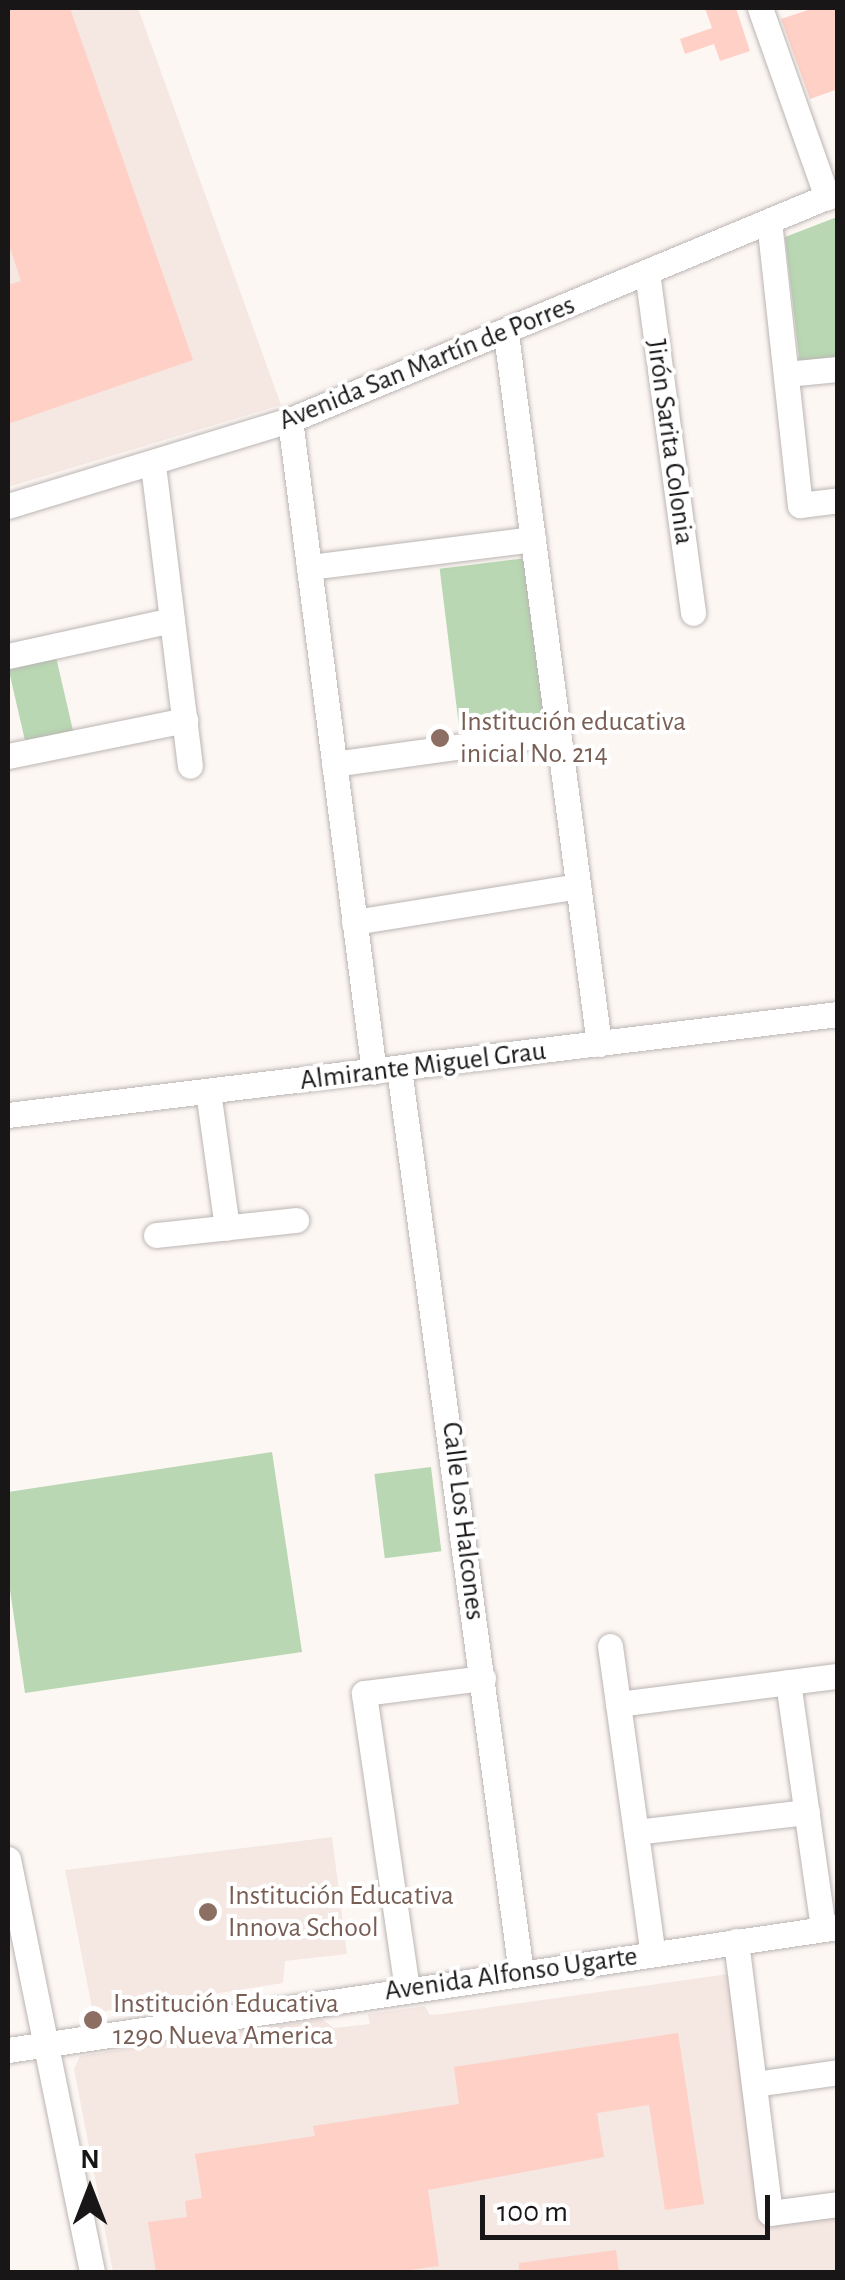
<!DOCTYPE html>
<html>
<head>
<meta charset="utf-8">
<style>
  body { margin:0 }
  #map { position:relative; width:845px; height:2280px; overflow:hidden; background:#fdf7f4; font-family:"Alegreya Sans",sans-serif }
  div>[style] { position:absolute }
  .built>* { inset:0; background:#f5e7e2 }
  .green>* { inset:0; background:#b8d7b2; transform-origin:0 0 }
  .building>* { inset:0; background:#fed0c6 }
  .roads { filter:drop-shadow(0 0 2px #bbb5b3) drop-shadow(0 0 2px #bbb5b3) }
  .minor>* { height:25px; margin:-12.5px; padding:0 12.5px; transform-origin:12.5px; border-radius:12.5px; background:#fff }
  .dots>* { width:28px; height:28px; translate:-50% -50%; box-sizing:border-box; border:5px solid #fff; border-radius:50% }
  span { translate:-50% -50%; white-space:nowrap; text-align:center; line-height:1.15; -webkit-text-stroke:8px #fff; paint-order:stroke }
  .street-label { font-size:28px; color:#181616 }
  .education-label { font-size:28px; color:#785e54 }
  .left { translate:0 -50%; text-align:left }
  .frame { position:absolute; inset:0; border:10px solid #181616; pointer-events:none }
  .north { position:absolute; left:40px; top:2140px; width:100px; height:100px; -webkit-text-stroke:8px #fff; paint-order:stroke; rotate:0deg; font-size:28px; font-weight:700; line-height:40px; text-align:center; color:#181616 }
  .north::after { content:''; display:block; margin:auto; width:35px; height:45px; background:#181616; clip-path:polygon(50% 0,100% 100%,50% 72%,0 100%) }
  .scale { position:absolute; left:480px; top:2195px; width:290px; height:45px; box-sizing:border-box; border:5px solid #181616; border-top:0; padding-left:12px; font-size:30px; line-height:35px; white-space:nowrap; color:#181616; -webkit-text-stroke:8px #fff; paint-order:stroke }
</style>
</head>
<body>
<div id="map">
  <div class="built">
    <div style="clip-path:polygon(8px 8px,138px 8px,281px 405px,8px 487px)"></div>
    <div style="clip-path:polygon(332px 1837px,347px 1954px,285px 1961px,283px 1983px,99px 2012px,92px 2008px,65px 1870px)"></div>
    <div style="clip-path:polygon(729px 1974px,760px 2220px,837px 2211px,837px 2272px,113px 2272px,74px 2069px,80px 2056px,322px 2019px,334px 2028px,370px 2024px,368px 2014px,425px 2006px,430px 2015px,442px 2014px)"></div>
  </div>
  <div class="green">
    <div style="clip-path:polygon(837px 217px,837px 360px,800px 366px,785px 237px)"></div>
    <div style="left:527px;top:558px;width:164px;height:88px;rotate:83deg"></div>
    <div style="left:56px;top:657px;width:77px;height:49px;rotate:77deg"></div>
    <div style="clip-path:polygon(272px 1452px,302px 1652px,25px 1693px,8px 1576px,8px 1492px)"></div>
    <div style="left:431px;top:1467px;width:85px;height:57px;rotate:83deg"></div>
  </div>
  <div class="building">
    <div style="clip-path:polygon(8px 8px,70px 8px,193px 360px,8px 424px,8px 285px,21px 281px,8px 242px)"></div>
    <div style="clip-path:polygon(705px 8px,736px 8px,750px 51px,720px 61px,714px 44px,685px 54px,680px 39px,712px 28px)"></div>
    <div style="clip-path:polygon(814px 8px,838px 8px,838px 89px,810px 99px,781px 19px)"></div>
    <div style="clip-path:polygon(678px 2033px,704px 2204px,665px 2210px,649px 2105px,597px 2113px,604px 2157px,428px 2190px,439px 2266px,395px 2272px,156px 2272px,148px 2222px,187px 2217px,185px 2201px,202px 2198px,195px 2154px,315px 2136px,313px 2126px,459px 2104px,454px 2067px)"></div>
    <div style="clip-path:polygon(616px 2250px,619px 2272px,519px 2272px,519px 2263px)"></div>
  </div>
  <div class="roads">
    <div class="minor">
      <div style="left:760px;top:8px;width:201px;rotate:70.5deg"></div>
      <div style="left:769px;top:221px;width:286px;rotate:83.8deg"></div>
      <div style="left:800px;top:505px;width:38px;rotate:-7deg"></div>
      <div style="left:647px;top:272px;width:344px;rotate:82.3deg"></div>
      <div style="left:506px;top:334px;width:716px;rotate:82.54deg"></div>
      <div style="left:786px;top:374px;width:52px;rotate:-5.5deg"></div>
      <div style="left:290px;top:420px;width:657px;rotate:82.66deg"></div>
      <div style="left:153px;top:465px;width:303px;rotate:83deg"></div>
      <div style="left:8px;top:506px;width:295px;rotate:-17deg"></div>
      <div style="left:290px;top:420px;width:594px;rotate:-22.59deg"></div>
      <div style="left:309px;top:567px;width:226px;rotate:-7.1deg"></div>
      <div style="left:8px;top:656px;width:168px;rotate:-12.4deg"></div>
      <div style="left:8px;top:756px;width:181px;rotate:-11.5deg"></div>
      <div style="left:334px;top:764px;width:226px;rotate:-7.9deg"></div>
      <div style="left:354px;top:922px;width:227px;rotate:-9.1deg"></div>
      <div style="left:399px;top:1069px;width:912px;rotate:82.31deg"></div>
      <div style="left:208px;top:1091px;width:138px;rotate:82.1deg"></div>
      <div style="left:8px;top:1115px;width:836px;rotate:-6.94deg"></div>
      <div style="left:156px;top:1235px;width:141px;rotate:-6.1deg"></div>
      <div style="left:610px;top:1646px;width:311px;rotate:82.1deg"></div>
      <div style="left:788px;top:1682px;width:249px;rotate:81.9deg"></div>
      <div style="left:618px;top:1704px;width:222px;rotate:-7.3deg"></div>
      <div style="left:636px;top:1832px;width:172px;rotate:-6.7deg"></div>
      <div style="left:8px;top:1859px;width:421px;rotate:78.5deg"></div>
      <div style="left:736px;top:1941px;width:274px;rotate:82.9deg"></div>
      <div style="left:770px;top:2213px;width:69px;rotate:-7.5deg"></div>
      <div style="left:407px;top:1989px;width:299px;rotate:-98.3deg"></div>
      <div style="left:364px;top:1693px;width:120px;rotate:-7.2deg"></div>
      <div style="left:8px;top:2050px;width:839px;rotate:-8.43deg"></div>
      <div style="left:754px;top:2084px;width:85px;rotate:-8.1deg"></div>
    </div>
  </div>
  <div class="dots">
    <div style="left:440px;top:738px;background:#8d6e63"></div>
    <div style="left:208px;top:1912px;background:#8d6e63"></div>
    <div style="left:93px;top:2020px;background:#8d6e63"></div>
  </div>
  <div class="street-label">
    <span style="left:427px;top:363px;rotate:-22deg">Avenida San Martín de Porres</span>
    <span style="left:670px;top:442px;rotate:82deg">Jirón Sarita Colonia</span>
    <span style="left:423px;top:1066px;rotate:-7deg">Almirante Miguel Grau</span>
    <span style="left:463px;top:1521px;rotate:83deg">Calle Los Halcones</span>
    <span style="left:511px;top:1974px;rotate:-8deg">Avenida Alfonso Ugarte</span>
  </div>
  <div class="education-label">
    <span class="left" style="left:460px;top:738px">Institución educativa<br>inicial No. 214</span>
    <span class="left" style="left:228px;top:1912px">Institución Educativa<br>Innova School</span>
    <span class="left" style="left:113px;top:2020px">Institución Educativa<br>1290 Nueva America</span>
  </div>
  <div class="frame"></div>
  <div class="north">N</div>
  <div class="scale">100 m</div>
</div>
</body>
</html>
